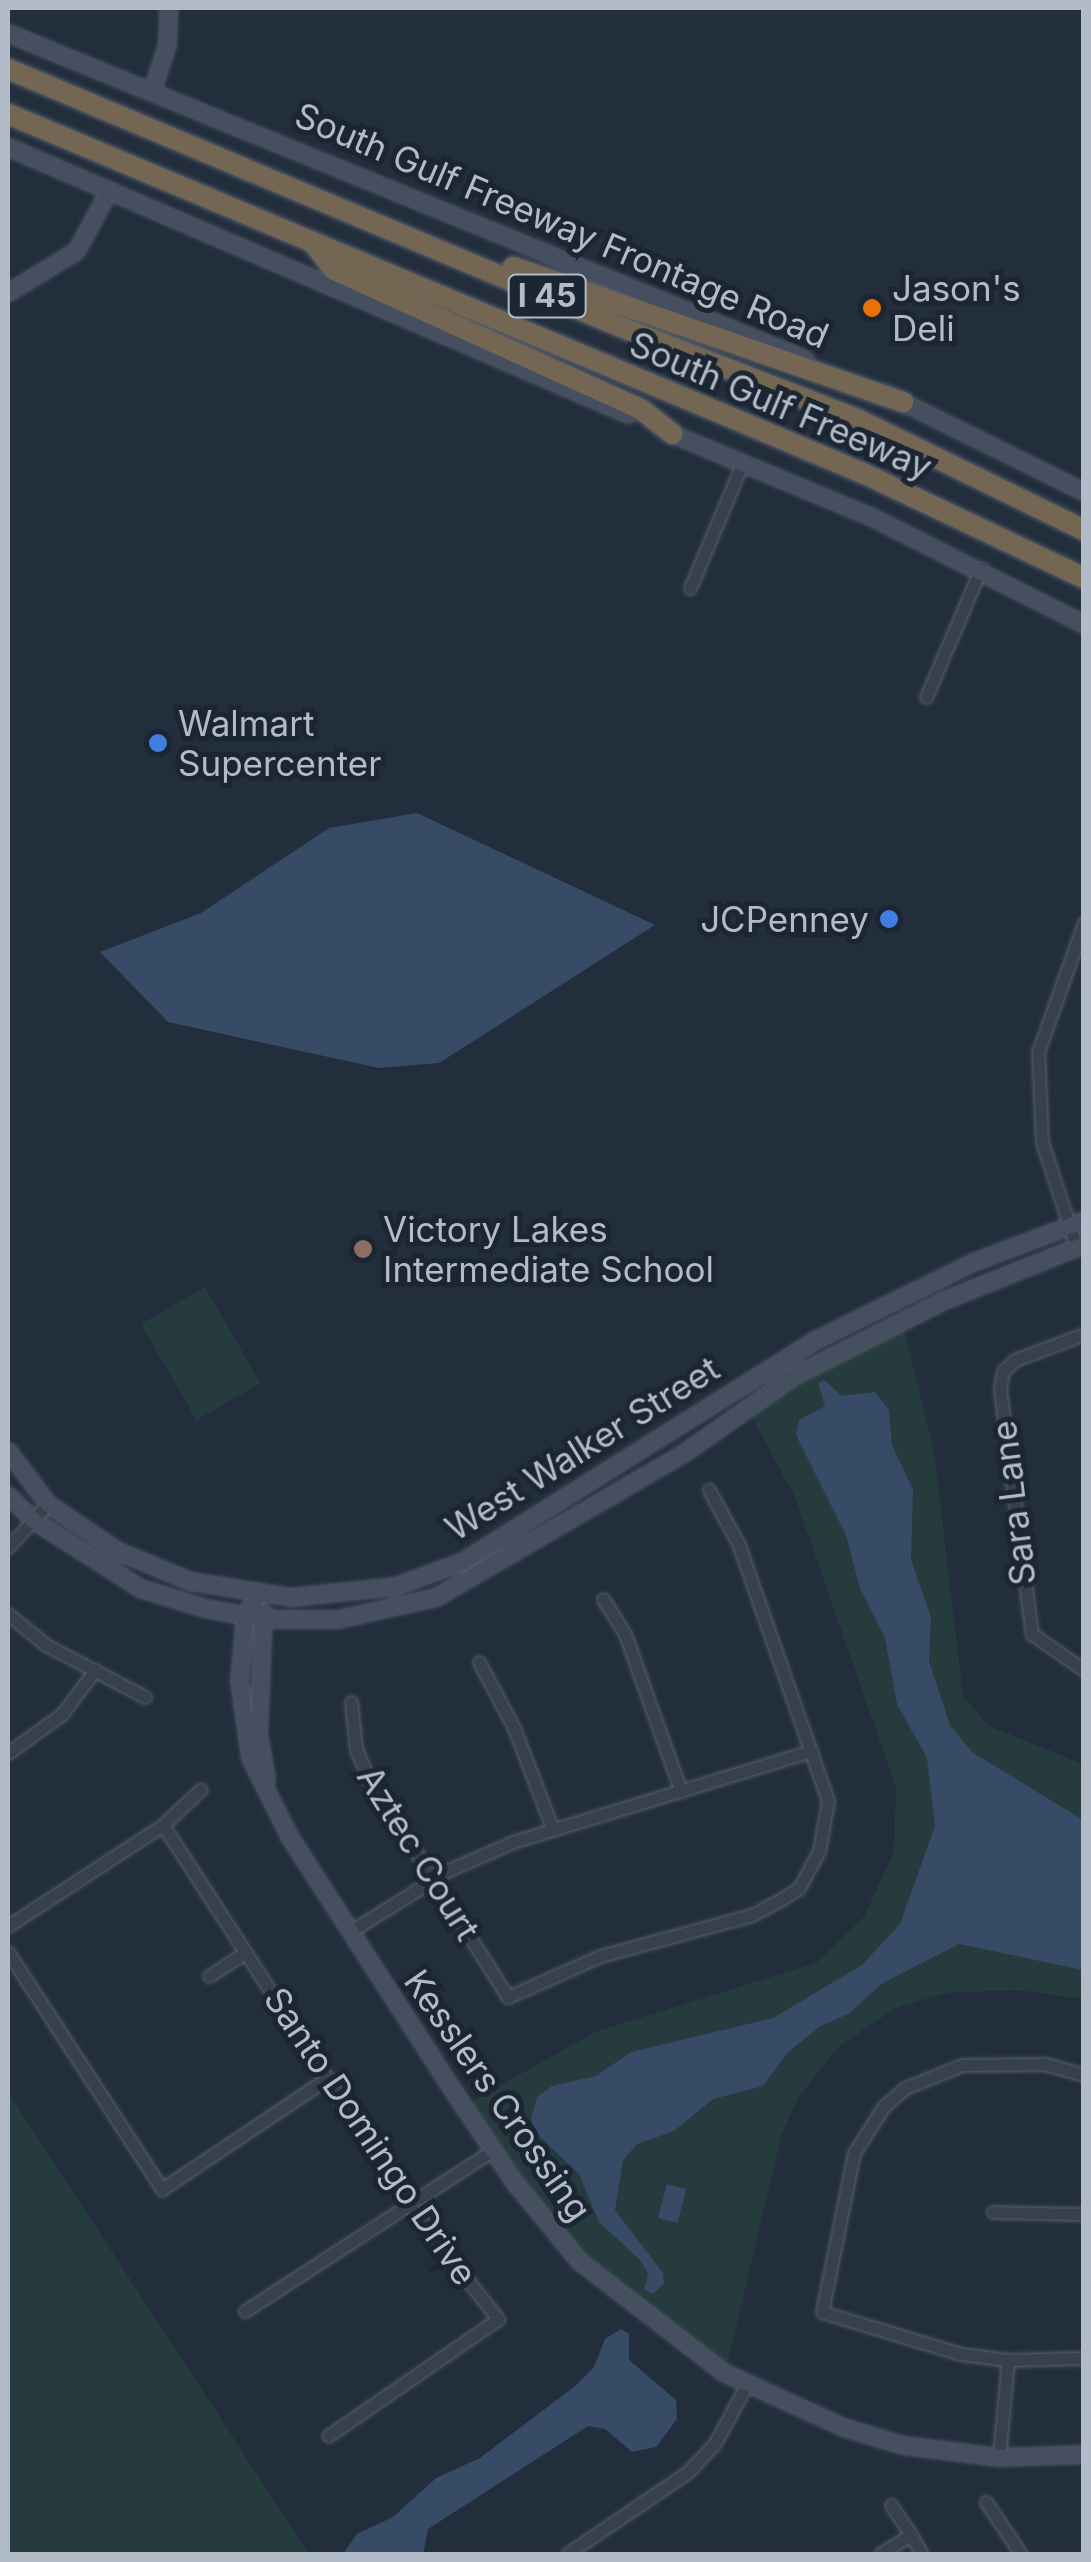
<!DOCTYPE html>
<html>
<head>
<meta charset="utf-8">
<style>
  body { margin:0 }
  #map { position:relative; width:1091px; height:2562px; overflow:hidden; background:#232e3d; font-family:Inter,sans-serif }
  div>[style] { position:absolute }
  .green>* { inset:0; background:#253b3e; transform-origin:0 0 }
  .water>* { inset:0; background:#384b66; transform-origin:0 0 }
  .roads { filter:drop-shadow(0 0 2px #555e6b) drop-shadow(0 0 2px #555e6b) }
  .street>* { height:11px; margin:-5.5px; padding:0 5.5px; transform-origin:5.5px; border-radius:5.5px; background:#37404d }
  .secondary>* { height:15px; margin:-7.5px; padding:0 7.5px; transform-origin:7.5px; border-radius:7.5px; background:#454f60 }
  .highway>* { height:20px; margin:-10px; padding:0 10px; transform-origin:10px; border-radius:10px; background:#736754 }
  .dots>* { width:28px; height:28px; translate:-50% -50%; box-sizing:border-box; border:5px solid #1c2532; border-radius:50% }
  span { translate:-50% -50%; white-space:nowrap; text-align:center; line-height:1.15; -webkit-text-stroke:10px #1c2532; paint-order:stroke }
  .shield-label span { padding:2px 8px; background:#1c2532; border:2px solid; border-radius:8px; -webkit-text-stroke-width:0 }
  .shield-label { font-size:32px; color:#b2bbc8; font-weight:700 }
  .street-label { font-size:35px; color:#b2bbc8 }
  .poi-label { font-size:35px; color:#b2bbc8 }
  .left { translate:0 -50%; text-align:left }
  .right { translate:-100% -50%; text-align:right }
  .frame { position:absolute; inset:0; border:10px solid #b2bbc8; pointer-events:none }
</style>
</head>
<body>
<div id="map">
  <div class="green">
    <div style="left:205px;top:1287px;width:111px;height:74px;rotate:60deg"></div>
    <div style="clip-path:polygon(903px 1326px,934px 1451px,963px 1696px,989px 1726px,1083px 1764px,1083px 1999px,1018px 1990px,944px 1993px,894px 2009px,838px 2047px,798px 2098px,782px 2133px,727px 2365px,654px 2317px,597px 2267px,554px 2222px,471px 2102px,595px 2032px,816px 1963px,864px 1917px,894px 1851px,896px 1788px,795px 1497px,748px 1410px)"></div>
    <div style="clip-path:polygon(8px 2092px,309px 2554px,8px 2554px)"></div>
  </div>
  <div class="water">
    <div style="clip-path:polygon(417px 813px,655px 925px,439px 1063px,379px 1068px,168px 1022px,100px 952px,201px 913px,329px 828px)"></div>
    <div style="clip-path:polygon(824px 1380px,842px 1396px,875px 1392px,889px 1410px,892px 1445px,913px 1490px,911px 1560px,931px 1617px,929px 1661px,950px 1725px,972px 1752px,1083px 1820px,1083px 1970px,959px 1944px,881px 1984px,850px 2013px,821px 2026px,788px 2052px,763px 2086px,713px 2099px,674px 2131px,637px 2144px,623px 2160px,615px 2210px,663px 2273px,664px 2283px,653px 2294px,644px 2289px,648px 2274px,641px 2261px,599px 2222px,579px 2174px,537px 2134px,531px 2119px,537px 2097px,552px 2086px,596px 2076px,631px 2052px,773px 2018px,862px 1965px,900px 1924px,935px 1826px,927px 1758px,897px 1704px,885px 1638px,860px 1588px,846px 1535px,796px 1435px,799px 1420px,825px 1406px,818px 1383px)"></div>
    <div style="left:667px;top:2184px;width:20px;height:35px;rotate:15deg"></div>
    <div style="clip-path:polygon(621px 2329px,629px 2334px,629px 2360px,676px 2400px,677px 2419px,656px 2447px,632px 2452px,605px 2429px,588px 2426px,428px 2529px,423px 2554px,343px 2554px,357px 2534px,393px 2517px,436px 2478px,480px 2458px,574px 2387px,594px 2367px,605px 2339px)"></div>
  </div>
  <div class="roads">
    <div class="street">
      <div style="left:690px;top:588px;width:137px;rotate:-67.2deg"></div>
      <div style="left:926px;top:697px;width:140px;rotate:-66.9deg"></div>
      <div style="left:1076px;top:1246px;width:109px;rotate:-108.1deg"></div>
      <div style="left:1042px;top:1142px;width:90px;rotate:-92.5deg"></div>
      <div style="left:1038px;top:1052px;width:137px;rotate:-70.4deg"></div>
      <div style="left:1084px;top:1334px;width:74px;rotate:159.4deg"></div>
      <div style="left:1015px;top:1360px;width:16px;rotate:137deg"></div>
      <div style="left:1003px;top:1371px;width:18px;rotate:99deg"></div>
      <div style="left:1000px;top:1389px;width:247px;rotate:82.6deg"></div>
      <div style="left:1032px;top:1634px;width:63px;rotate:34.7deg"></div>
      <div style="left:8px;top:1547px;width:59px;rotate:-47.1deg"></div>
      <div style="left:603px;top:1599px;width:41px;rotate:57.8deg"></div>
      <div style="left:625px;top:1634px;width:167px;rotate:70.4deg"></div>
      <div style="left:8px;top:1614px;width:49px;rotate:39.2deg"></div>
      <div style="left:46px;top:1645px;width:112px;rotate:27.7deg"></div>
      <div style="left:479px;top:1662px;width:75px;rotate:62.1deg"></div>
      <div style="left:514px;top:1728px;width:109px;rotate:69.1deg"></div>
      <div style="left:351px;top:1702px;width:47px;rotate:83.9deg"></div>
      <div style="left:356px;top:1749px;width:28px;rotate:67deg"></div>
      <div style="left:367px;top:1775px;width:263px;rotate:57.6deg"></div>
      <div style="left:508px;top:1997px;width:101px;rotate:-24deg"></div>
      <div style="left:600px;top:1956px;width:157px;rotate:-15.1deg"></div>
      <div style="left:752px;top:1915px;width:32px;rotate:-28deg"></div>
      <div style="left:780px;top:1900px;width:22px;rotate:-32deg"></div>
      <div style="left:799px;top:1888px;width:42px;rotate:-61.6deg"></div>
      <div style="left:819px;top:1851px;width:51px;rotate:-79.8deg"></div>
      <div style="left:828px;top:1801px;width:271px;rotate:-109.2deg"></div>
      <div style="left:739px;top:1545px;width:63px;rotate:-118.6deg"></div>
      <div style="left:8px;top:1753px;width:67px;rotate:-35.8deg"></div>
      <div style="left:62px;top:1714px;width:55px;rotate:-53.1deg"></div>
      <div style="left:163px;top:1825px;width:453px;rotate:57.1deg"></div>
      <div style="left:409px;top:2205px;width:145px;rotate:52deg"></div>
      <div style="left:498px;top:2319px;width:206px;rotate:145.5deg"></div>
      <div style="left:8px;top:1926px;width:185px;rotate:-33.1deg"></div>
      <div style="left:163px;top:1825px;width:52px;rotate:-43.5deg"></div>
      <div style="left:351px;top:1931px;width:115px;rotate:-31.9deg"></div>
      <div style="left:449px;top:1870px;width:70px;rotate:-23.6deg"></div>
      <div style="left:513px;top:1842px;width:312px;rotate:-17deg"></div>
      <div style="left:8px;top:1952px;width:283px;rotate:57deg"></div>
      <div style="left:162px;top:2189px;width:200px;rotate:-33.8deg"></div>
      <div style="left:209px;top:1976px;width:44px;rotate:-33deg"></div>
      <div style="left:1084px;top:2075px;width:41px;rotate:-164.2deg"></div>
      <div style="left:1045px;top:2064px;width:83px;rotate:179.3deg"></div>
      <div style="left:962px;top:2065px;width:61px;rotate:158deg"></div>
      <div style="left:905px;top:2088px;width:28px;rotate:139deg"></div>
      <div style="left:884px;top:2106px;width:56px;rotate:122.6deg"></div>
      <div style="left:854px;top:2153px;width:162px;rotate:101.4deg"></div>
      <div style="left:822px;top:2312px;width:145px;rotate:16.8deg"></div>
      <div style="left:961px;top:2354px;width:47px;rotate:7.3deg"></div>
      <div style="left:1008px;top:2360px;width:76px;rotate:-1.5deg"></div>
      <div style="left:993px;top:2212px;width:91px;rotate:1.3deg"></div>
      <div style="left:245px;top:2311px;width:296px;rotate:-33deg"></div>
      <div style="left:999px;top:2457px;width:97px;rotate:-84.7deg"></div>
      <div style="left:986px;top:2502px;width:63px;rotate:56.1deg"></div>
      <div style="left:891px;top:2505px;width:36px;rotate:56deg"></div>
      <div style="left:567px;top:2554px;width:146px;rotate:-34.1deg"></div>
      <div style="left:688px;top:2472px;width:40px;rotate:-47deg"></div>
      <div style="left:715px;top:2443px;width:67px;rotate:-61.5deg"></div>
      <div style="left:880px;top:2554px;width:36px;rotate:-32deg"></div>
      <div style="left:911px;top:2535px;width:22px;rotate:60deg"></div>
    </div>
    <div class="secondary">
      <div style="left:8px;top:33px;width:861px;rotate:22.25deg"></div>
      <div style="left:153px;top:87px;width:45px;rotate:-72deg"></div>
      <div style="left:167px;top:44px;width:36px;rotate:-88deg"></div>
      <div style="left:8px;top:147px;width:675px;rotate:23.3deg"></div>
      <div style="left:8px;top:292px;width:79px;rotate:-31.1deg"></div>
      <div style="left:76px;top:251px;width:69px;rotate:-61.6deg"></div>
      <div style="left:895px;top:398px;width:211px;rotate:26.4deg"></div>
      <div style="left:663px;top:430px;width:224px;rotate:22.6deg"></div>
      <div style="left:870px;top:516px;width:240px;rotate:26.8deg"></div>
      <div style="left:8px;top:1451px;width:66px;rotate:53deg"></div>
      <div style="left:48px;top:1504px;width:84px;rotate:33.9deg"></div>
      <div style="left:118px;top:1551px;width:78px;rotate:22.6deg"></div>
      <div style="left:190px;top:1581px;width:102px;rotate:9deg"></div>
      <div style="left:291px;top:1597px;width:105px;rotate:-6deg"></div>
      <div style="left:395px;top:1586px;width:70px;rotate:-20deg"></div>
      <div style="left:461px;top:1562px;width:416px;rotate:-32.1deg"></div>
      <div style="left:813px;top:1341px;width:178px;rotate:-26.3deg"></div>
      <div style="left:973px;top:1262px;width:119px;rotate:-20.7deg"></div>
      <div style="left:8px;top:1495px;width:35px;rotate:45deg"></div>
      <div style="left:33px;top:1520px;width:127px;rotate:32.4deg"></div>
      <div style="left:140px;top:1588px;width:68px;rotate:17.1deg"></div>
      <div style="left:205px;top:1608px;width:61px;rotate:10.4deg"></div>
      <div style="left:265px;top:1619px;width:73px"></div>
      <div style="left:338px;top:1619px;width:100px;rotate:-12.7deg"></div>
      <div style="left:436px;top:1597px;width:285px;rotate:-30.2deg"></div>
      <div style="left:682px;top:1454px;width:136px;rotate:-35.1deg"></div>
      <div style="left:793px;top:1376px;width:169px;rotate:-26.7deg"></div>
      <div style="left:944px;top:1300px;width:151px;rotate:-21.8deg"></div>
      <div style="left:257px;top:1596px;width:22px;rotate:122deg"></div>
      <div style="left:245px;top:1615px;width:65px;rotate:95.3deg"></div>
      <div style="left:239px;top:1680px;width:79px;rotate:82deg"></div>
      <div style="left:250px;top:1758px;width:87px;rotate:63.4deg"></div>
      <div style="left:289px;top:1836px;width:301px;rotate:57.2deg"></div>
      <div style="left:452px;top:2089px;width:113px;rotate:56.2deg"></div>
      <div style="left:515px;top:2183px;width:101px;rotate:50.6deg"></div>
      <div style="left:579px;top:2261px;width:182px;rotate:37.6deg"></div>
      <div style="left:723px;top:2372px;width:132px;rotate:24.6deg"></div>
      <div style="left:843px;top:2427px;width:63px;rotate:16.7deg"></div>
      <div style="left:903px;top:2445px;width:97px;rotate:7.1deg"></div>
      <div style="left:999px;top:2457px;width:85px;rotate:-2deg"></div>
      <div style="left:263px;top:1612px;width:122px;rotate:92.3deg"></div>
      <div style="left:258px;top:1734px;width:45px;rotate:79.7deg"></div>
    </div>
    <div class="highway">
      <div style="left:8px;top:69px;width:670px;rotate:22.82deg"></div>
      <div style="left:626px;top:329px;width:248px;rotate:21.3deg"></div>
      <div style="left:857px;top:419px;width:253px;rotate:26.1deg"></div>
      <div style="left:8px;top:114px;width:927px;rotate:22.78deg"></div>
      <div style="left:863px;top:473px;width:245px;rotate:25.4deg"></div>
      <div style="left:314px;top:244px;width:33px;rotate:52deg"></div>
      <div style="left:334px;top:270px;width:338px;rotate:24.4deg"></div>
      <div style="left:642px;top:410px;width:39px;rotate:38deg"></div>
      <div style="left:513px;top:267px;width:413px;rotate:19.1deg"></div>
    </div>
  </div>
  <div class="dots">
    <div style="left:872px;top:308px;background:#e8710a"></div>
    <div style="left:158px;top:743px;background:#3f7fe0"></div>
    <div style="left:889px;top:919px;background:#3f7fe0"></div>
    <div style="left:363px;top:1249px;background:#8d6e63"></div>
  </div>
  <div class="shield-label">
    <span style="left:547px;top:296px">I 45</span>
  </div>
  <div class="street-label">
    <span style="left:562px;top:225px;rotate:23deg">South Gulf Freeway Frontage Road</span>
    <span style="left:781px;top:405px;rotate:23deg">South Gulf Freeway</span>
    <span style="left:582px;top:1448px;rotate:-32deg">West Walker Street</span>
    <span style="left:1013px;top:1503px;rotate:-97deg">Sara Lane</span>
    <span style="left:419px;top:1853px;rotate:58deg">Aztec Court</span>
    <span style="left:498px;top:2095px;rotate:55deg">Kesslers Crossing</span>
    <span style="left:371px;top:2136px;rotate:56deg">Santo Domingo Drive</span>
  </div>
  <div class="poi-label">
    <span class="left" style="left:892px;top:308px">Jason's<br>Deli</span>
    <span class="left" style="left:178px;top:743px">Walmart<br>Supercenter</span>
    <span class="right" style="left:869px;top:919px">JCPenney</span>
    <span class="left" style="left:383px;top:1249px">Victory Lakes<br>Intermediate School</span>
  </div>
  <div class="frame"></div>
</div>
</body>
</html>
